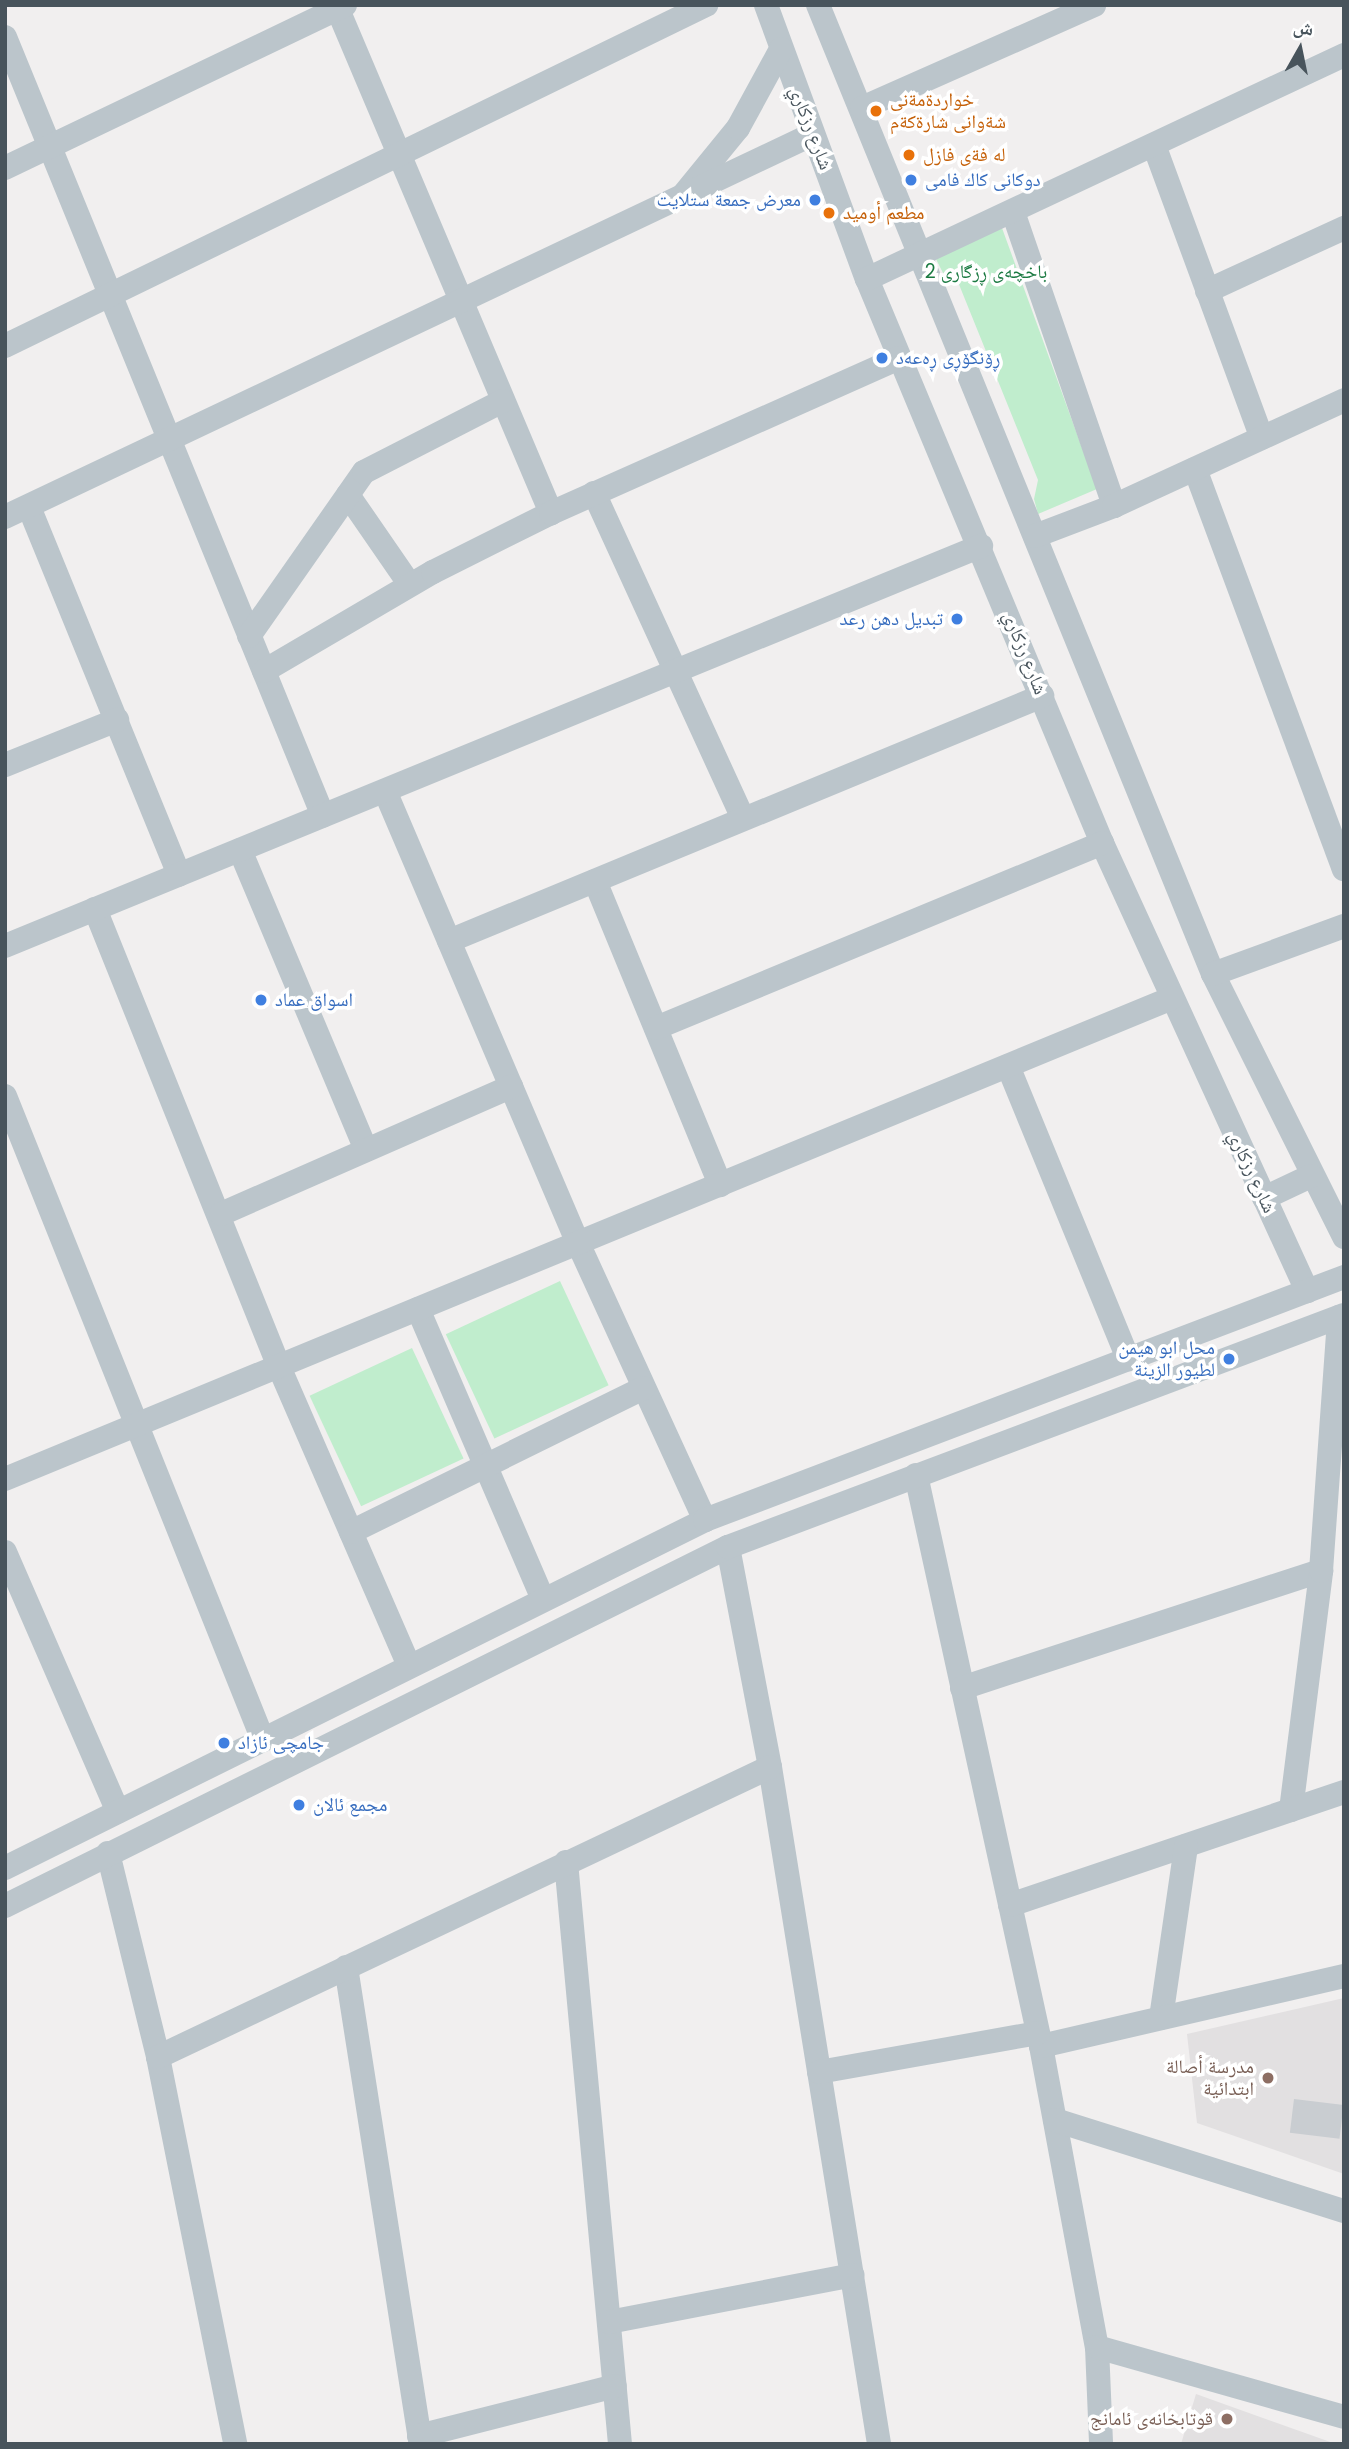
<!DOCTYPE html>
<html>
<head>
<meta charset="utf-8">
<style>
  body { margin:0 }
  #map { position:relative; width:1349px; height:2449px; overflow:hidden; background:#f1efef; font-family:Poppins,"Noto Naskh Arabic",sans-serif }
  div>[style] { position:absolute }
  .education>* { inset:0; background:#e2e0e1 }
  .green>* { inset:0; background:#c0edcd; transform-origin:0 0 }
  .building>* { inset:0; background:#c9cdd1; transform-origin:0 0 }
  .minor>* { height:24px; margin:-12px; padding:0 12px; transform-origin:12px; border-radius:12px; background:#bbc5cb }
  .dots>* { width:19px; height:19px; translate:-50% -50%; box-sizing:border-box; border:4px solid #fff; border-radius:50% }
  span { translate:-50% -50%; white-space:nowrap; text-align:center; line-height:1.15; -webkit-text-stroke:7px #fff; paint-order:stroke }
  .food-label { font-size:19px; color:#c56008 }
  .left { translate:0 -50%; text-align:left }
  .street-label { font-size:19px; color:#48545c }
  .shop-label { font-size:19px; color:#366cbe }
  .right { translate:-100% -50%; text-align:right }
  .park-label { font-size:19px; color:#1b7a42 }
  .education-label { font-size:19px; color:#785e54 }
  .frame { position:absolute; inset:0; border:7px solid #48545c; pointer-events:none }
  .north { position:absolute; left:1265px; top:14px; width:70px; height:70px; -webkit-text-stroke:5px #fff; paint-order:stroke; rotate:9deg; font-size:19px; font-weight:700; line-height:28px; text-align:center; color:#48545c }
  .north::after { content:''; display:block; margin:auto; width:24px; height:32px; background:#48545c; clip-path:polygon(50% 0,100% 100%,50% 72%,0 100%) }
</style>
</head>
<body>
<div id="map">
  <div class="education">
    <div style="clip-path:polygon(1344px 1998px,1344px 2174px,1197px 2123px,1187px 2034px)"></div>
    <div style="clip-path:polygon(1196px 2394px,1336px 2444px,1181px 2444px)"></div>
  </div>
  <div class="green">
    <div style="clip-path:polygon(1002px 228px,1097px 489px,1038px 514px,1034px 499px,1038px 480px,958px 282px,943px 273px,936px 259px)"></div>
    <div style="left:560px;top:1281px;width:115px;height:126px;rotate:65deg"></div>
    <div style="left:412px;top:1348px;width:122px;height:113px;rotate:65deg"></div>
  </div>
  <div class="building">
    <div style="left:1294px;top:2099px;width:50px;height:34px;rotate:7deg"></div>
  </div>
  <div class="minor">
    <div style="left:336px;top:5px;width:552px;rotate:67.06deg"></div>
    <div style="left:766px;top:5px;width:292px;rotate:69.8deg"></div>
    <div style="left:867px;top:279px;width:611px;rotate:67.38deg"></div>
    <div style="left:1102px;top:843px;width:493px;rotate:65.4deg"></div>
    <div style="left:818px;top:5px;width:1046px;rotate:67.82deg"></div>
    <div style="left:1213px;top:974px;width:294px;rotate:63.5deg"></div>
    <div style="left:5px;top:37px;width:841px;rotate:67.79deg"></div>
    <div style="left:862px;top:108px;width:254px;rotate:-23.9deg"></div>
    <div style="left:1154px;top:145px;width:312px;rotate:69.8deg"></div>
    <div style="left:5px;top:168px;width:377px;rotate:-25.6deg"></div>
    <div style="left:684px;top:194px;width:85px;rotate:-50.7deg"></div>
    <div style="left:738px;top:128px;width:90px;rotate:-61.4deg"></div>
    <div style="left:1013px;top:212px;width:311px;rotate:71deg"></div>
    <div style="left:867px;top:279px;width:527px;rotate:-25.15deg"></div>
    <div style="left:1207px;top:291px;width:151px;rotate:-24.7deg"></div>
    <div style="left:5px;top:346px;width:780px;rotate:-25.94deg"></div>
    <div style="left:1195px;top:469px;width:427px;rotate:69.6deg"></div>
    <div style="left:594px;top:493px;width:358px;rotate:65.4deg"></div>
    <div style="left:348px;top:495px;width:109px;rotate:55.4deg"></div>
    <div style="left:29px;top:507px;width:397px;rotate:67.8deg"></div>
    <div style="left:5px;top:517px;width:894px;rotate:-25.36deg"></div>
    <div style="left:1035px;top:536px;width:85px;rotate:-20.8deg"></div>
    <div style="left:1114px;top:506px;width:253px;rotate:-24.7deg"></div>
    <div style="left:249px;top:636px;width:200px;rotate:-55deg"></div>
    <div style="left:364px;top:472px;width:156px;rotate:-27.1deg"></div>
    <div style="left:264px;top:671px;width:196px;rotate:-30.4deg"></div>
    <div style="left:433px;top:572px;width:132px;rotate:-26.6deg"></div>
    <div style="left:551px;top:513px;width:381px;rotate:-24deg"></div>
    <div style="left:5px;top:765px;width:121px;rotate:-21.9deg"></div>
    <div style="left:385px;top:791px;width:491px;rotate:66.9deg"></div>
    <div style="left:578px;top:1243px;width:305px;rotate:65.4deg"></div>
    <div style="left:240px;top:850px;width:325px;rotate:67.2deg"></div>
    <div style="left:595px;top:881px;width:329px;rotate:67.6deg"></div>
    <div style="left:95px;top:909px;width:496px;rotate:68.1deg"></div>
    <div style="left:280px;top:1369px;width:323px;rotate:66.5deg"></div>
    <div style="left:449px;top:941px;width:642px;rotate:-22.45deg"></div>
    <div style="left:5px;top:946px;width:1055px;rotate:-22.29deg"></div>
    <div style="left:1213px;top:974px;width:140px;rotate:-20.1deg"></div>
    <div style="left:656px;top:1028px;width:483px;rotate:-22.5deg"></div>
    <div style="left:1008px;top:1066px;width:317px;rotate:67.7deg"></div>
    <div style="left:5px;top:1096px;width:694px;rotate:68.17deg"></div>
    <div style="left:1264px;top:1198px;width:52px;rotate:-25.1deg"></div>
    <div style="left:221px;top:1214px;width:317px;rotate:-23.7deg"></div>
    <div style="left:418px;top:1309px;width:316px;rotate:66.7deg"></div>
    <div style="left:916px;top:1475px;width:585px;rotate:77.65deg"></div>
    <div style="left:1041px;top:2046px;width:306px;rotate:79.5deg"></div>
    <div style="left:1097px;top:2347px;width:97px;rotate:87.6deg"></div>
    <div style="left:5px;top:1479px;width:1262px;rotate:-22.4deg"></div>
    <div style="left:351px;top:1532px;width:326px;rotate:-26.2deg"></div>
    <div style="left:728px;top:1547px;width:224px;rotate:79.2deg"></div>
    <div style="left:770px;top:1767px;width:686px;rotate:80.85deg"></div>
    <div style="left:5px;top:1552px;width:283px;rotate:66.5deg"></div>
    <div style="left:962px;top:1688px;width:378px;rotate:-18.1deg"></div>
    <div style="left:1291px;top:1810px;width:241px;rotate:-82.8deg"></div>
    <div style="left:1321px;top:1571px;width:255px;rotate:-85.9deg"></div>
    <div style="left:108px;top:1853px;width:210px;rotate:76.2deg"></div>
    <div style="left:158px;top:2057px;width:395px;rotate:78.7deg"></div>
    <div style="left:566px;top:1862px;width:584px;rotate:84.7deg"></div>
    <div style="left:5px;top:1868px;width:782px;rotate:-26.43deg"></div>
    <div style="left:705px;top:1520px;width:684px;rotate:-20.82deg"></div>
    <div style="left:1010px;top:1905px;width:353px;rotate:-18.7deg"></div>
    <div style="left:5px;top:1906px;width:807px;rotate:-26.41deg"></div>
    <div style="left:728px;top:1547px;width:658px;rotate:-20.64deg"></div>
    <div style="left:346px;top:1967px;width:483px;rotate:81.1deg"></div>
    <div style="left:1161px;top:2018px;width:174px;rotate:-81.7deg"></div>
    <div style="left:1041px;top:2046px;width:311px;rotate:-13deg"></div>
    <div style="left:158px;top:2057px;width:677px;rotate:-25.35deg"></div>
    <div style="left:819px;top:2072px;width:222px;rotate:-10.1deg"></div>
    <div style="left:1055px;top:2120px;width:303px;rotate:17.5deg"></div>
    <div style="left:609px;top:2322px;width:248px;rotate:-10.9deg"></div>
    <div style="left:1097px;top:2347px;width:257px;rotate:15.8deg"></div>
    <div style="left:419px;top:2436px;width:202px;rotate:-14.3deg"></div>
  </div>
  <div class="dots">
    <div style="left:876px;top:111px;background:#e8710a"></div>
    <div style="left:909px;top:155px;background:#e8710a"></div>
    <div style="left:911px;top:180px;background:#3f7fe0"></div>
    <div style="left:815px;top:200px;background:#3f7fe0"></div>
    <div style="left:829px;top:213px;background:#e8710a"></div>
    <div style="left:882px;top:358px;background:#3f7fe0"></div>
    <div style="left:957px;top:619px;background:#3f7fe0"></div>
    <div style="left:261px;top:1000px;background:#3f7fe0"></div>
    <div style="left:1229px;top:1359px;background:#3f7fe0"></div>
    <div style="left:224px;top:1743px;background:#3f7fe0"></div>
    <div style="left:299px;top:1805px;background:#3f7fe0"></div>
    <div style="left:1268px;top:2078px;background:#8d6e63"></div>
    <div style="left:1227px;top:2419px;background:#8d6e63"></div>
  </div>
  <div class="food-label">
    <span class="left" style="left:890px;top:111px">خواردةمةنى<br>شةوانى شارةكةم</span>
    <span class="left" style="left:923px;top:155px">له فةى فازل</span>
    <span class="left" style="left:843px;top:213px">مطعم أوميد</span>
  </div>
  <div class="street-label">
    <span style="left:811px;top:128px;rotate:69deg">شارع رزكاري</span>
    <span style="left:1025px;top:653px;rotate:68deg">شارع رزكاري</span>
    <span style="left:1252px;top:1172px;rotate:65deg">شارع رزكاري</span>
  </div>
  <div class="shop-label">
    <span class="left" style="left:925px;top:180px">دوكانى كاك فامى</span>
    <span class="right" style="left:801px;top:200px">معرض جمعة ستلايت</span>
    <span class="left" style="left:896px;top:358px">ڕۆنگۆڕی ڕەعەد</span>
    <span class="right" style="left:943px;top:619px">تبديل دهن رعد</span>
    <span class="left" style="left:275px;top:1000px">اسواق عماد</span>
    <span class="right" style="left:1215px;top:1359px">محل ابو هيمن<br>لطيور الزينة</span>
    <span class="left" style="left:238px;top:1743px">جامچی ئازاد</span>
    <span class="left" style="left:313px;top:1805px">مجمع ئالان</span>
  </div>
  <div class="park-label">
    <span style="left:986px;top:272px">باخچەی ڕزگاری 2</span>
  </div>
  <div class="education-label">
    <span class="right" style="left:1254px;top:2078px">مدرسة أصالة<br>ابتدائية</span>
    <span class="right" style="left:1213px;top:2419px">قوتابخانەى ئامانج</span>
  </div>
  <div class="frame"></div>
  <div class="north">ش</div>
</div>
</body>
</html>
